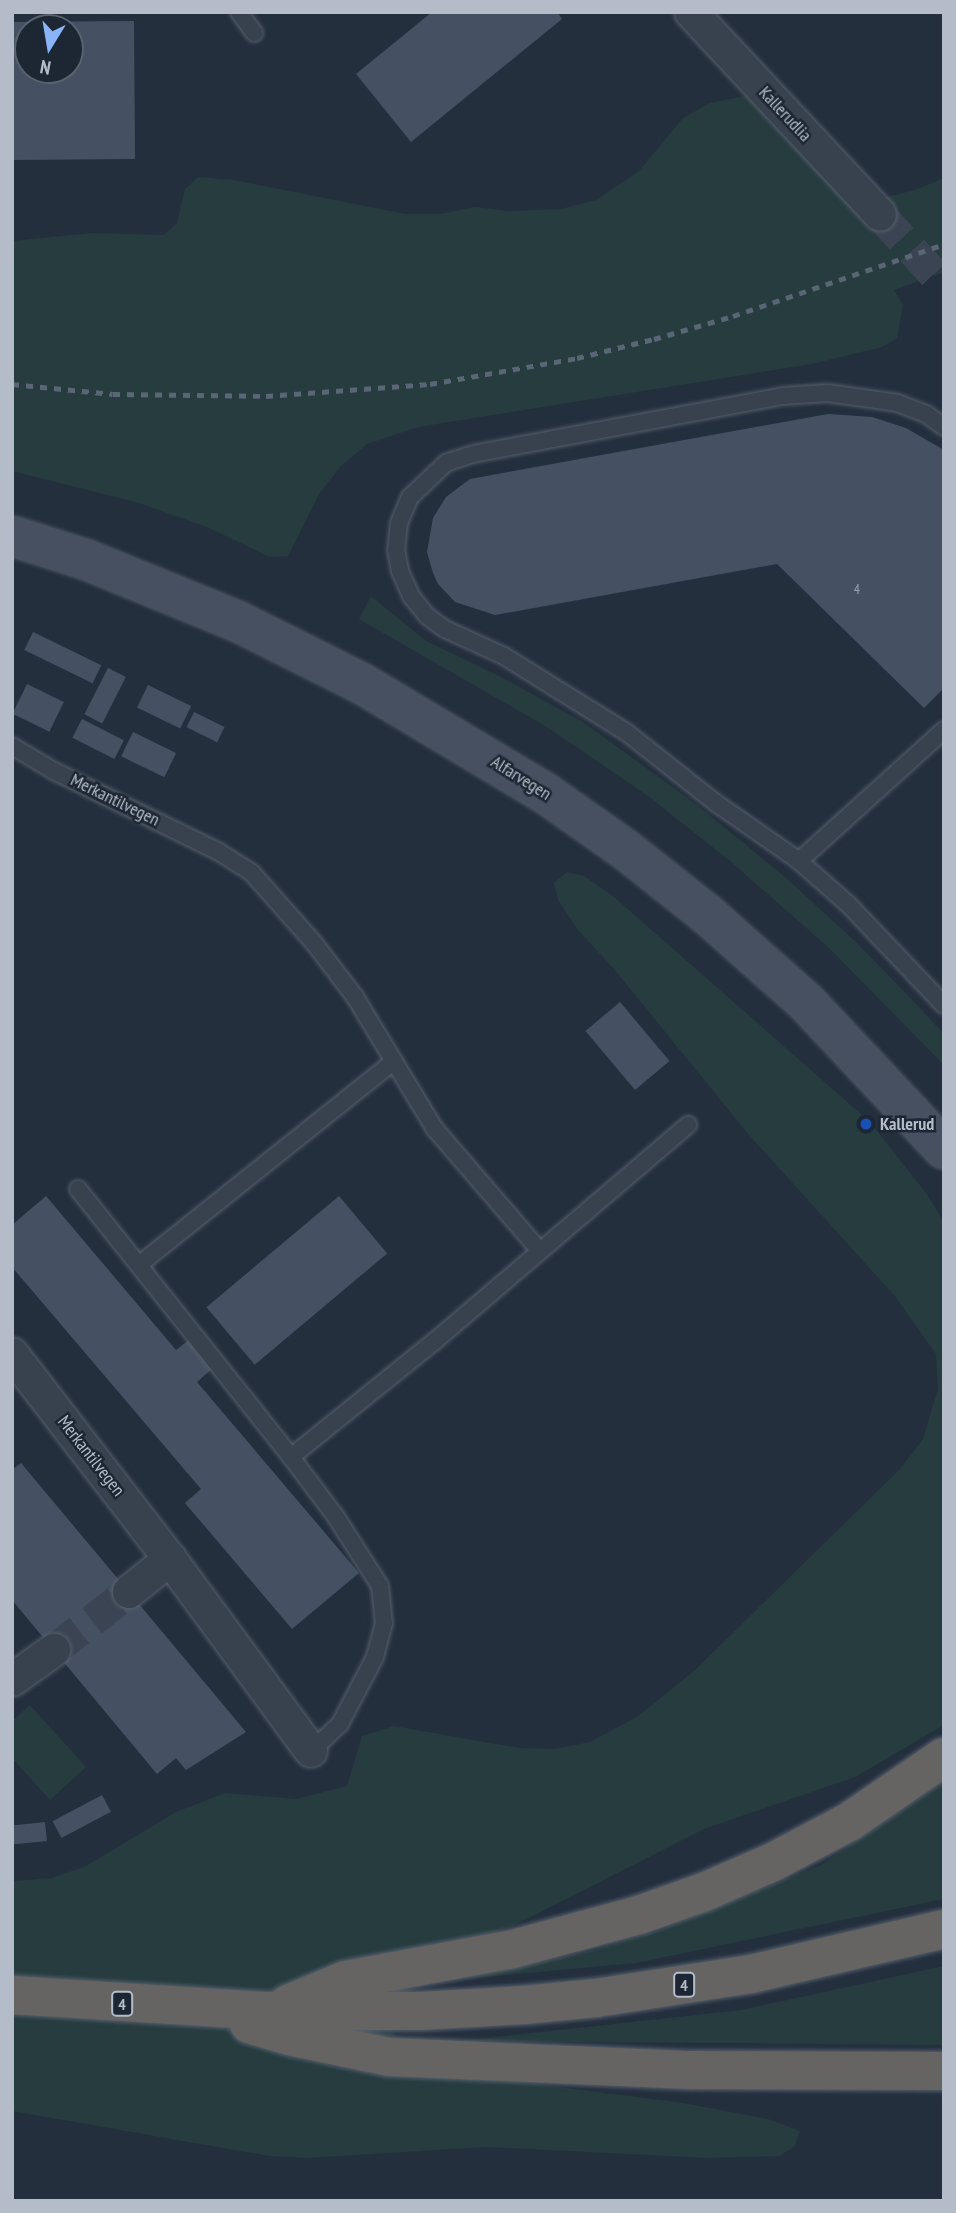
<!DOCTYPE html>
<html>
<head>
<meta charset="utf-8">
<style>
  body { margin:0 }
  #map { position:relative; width:956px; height:2213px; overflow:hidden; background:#242f3e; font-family:"PT Sans Narrow",sans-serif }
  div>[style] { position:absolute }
  .green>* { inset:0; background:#263c3f }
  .building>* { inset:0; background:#455162; transform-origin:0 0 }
  .minor-tunnel>* { height:32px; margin-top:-16px; transform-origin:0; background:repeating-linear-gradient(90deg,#3a4453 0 32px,transparent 0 48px) }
  .roads { filter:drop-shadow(0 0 2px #565f6c) drop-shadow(0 0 2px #565f6c) }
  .service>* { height:16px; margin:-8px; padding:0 8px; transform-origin:8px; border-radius:8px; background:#38414e }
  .minor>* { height:32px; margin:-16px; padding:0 16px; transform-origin:16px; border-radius:16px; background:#38414e }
  .secondary>* { height:38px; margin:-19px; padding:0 19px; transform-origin:19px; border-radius:19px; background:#465061 }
  .trunk>* { height:38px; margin:-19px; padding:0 19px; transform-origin:19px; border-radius:19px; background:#656462 }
  .rail>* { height:5px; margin-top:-2.5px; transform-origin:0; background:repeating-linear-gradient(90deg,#5a6575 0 7px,transparent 0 14px) }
  .dots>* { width:19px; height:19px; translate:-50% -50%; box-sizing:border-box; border:4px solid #1d2633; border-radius:50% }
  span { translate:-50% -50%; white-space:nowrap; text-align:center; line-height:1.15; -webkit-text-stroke:5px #1d2633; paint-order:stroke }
  .number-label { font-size:14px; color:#98a1af }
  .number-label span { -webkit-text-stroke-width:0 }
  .shield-label span { padding:2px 5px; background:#1d2633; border:2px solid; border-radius:5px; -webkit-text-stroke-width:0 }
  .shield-label { font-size:16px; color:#b4bcc9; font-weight:700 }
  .street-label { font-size:18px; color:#b4bcc9 }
  .poi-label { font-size:18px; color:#b4bcc9; font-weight:700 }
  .left { translate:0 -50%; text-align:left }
  .frame { position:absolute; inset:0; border:14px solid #b4bcc9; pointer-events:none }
  .north { position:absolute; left:14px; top:14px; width:70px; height:70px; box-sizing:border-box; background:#1d2633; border:2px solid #59626f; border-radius:50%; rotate:191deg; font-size:19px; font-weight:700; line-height:28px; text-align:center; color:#b4bcc9 }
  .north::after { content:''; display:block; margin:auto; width:24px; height:32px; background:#8ab4f8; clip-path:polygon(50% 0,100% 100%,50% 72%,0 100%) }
</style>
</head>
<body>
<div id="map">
  <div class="green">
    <div style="clip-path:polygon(744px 96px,773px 105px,857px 205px,918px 189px,944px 178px,944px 272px,894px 290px,903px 305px,897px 338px,882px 347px,812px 364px,418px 427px,367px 444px,340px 467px,319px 494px,288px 556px,270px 557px,207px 527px,139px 503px,12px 471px,12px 241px,93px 233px,164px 235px,177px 223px,185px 189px,198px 177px,234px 180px,406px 214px,441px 214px,475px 207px,509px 211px,561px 209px,596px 200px,639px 171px,683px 118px,710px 103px)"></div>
    <div style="clip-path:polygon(371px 596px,426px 641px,501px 677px,583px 722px,696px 804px,785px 877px,857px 943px,920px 1008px,944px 1034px,944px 1065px,829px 948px,730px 861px,648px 796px,547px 727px,359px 619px)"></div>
    <div style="clip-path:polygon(567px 872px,584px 876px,613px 896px,870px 1122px,926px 1193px,944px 1222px,944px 1725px,855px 1777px,704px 1829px,515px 1925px,415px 1959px,390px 1984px,387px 2019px,403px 2050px,468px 2075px,683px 2103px,768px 2119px,800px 2131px,794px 2147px,779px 2156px,707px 2158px,486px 2147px,307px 2158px,269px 2156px,12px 2111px,12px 1881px,52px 1878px,86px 1866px,176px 1812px,225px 1793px,296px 1799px,347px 1786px,362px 1736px,394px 1726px,519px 1748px,555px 1749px,590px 1742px,638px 1716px,694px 1671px,900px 1469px,923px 1439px,938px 1389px,936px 1354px,894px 1295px,749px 1135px,614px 969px,578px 930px,558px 900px,554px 883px)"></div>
    <div style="clip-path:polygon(30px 1705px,86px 1767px,50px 1800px,12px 1758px,12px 1721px)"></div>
    <div style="clip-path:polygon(944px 1781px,944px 1899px,636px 1963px,462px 1979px,595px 1950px,663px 1929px,821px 1865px)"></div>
    <div style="clip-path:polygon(944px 1966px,944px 2045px,459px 2041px,741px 2010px)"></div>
  </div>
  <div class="building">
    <div style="clip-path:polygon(432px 12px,557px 12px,562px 19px,411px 142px,356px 74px)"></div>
    <div style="clip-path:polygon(evenodd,134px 21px,135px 159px,12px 160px,12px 22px,134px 21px,28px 28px,70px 28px,70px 70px,28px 70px,28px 28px)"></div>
    <div style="clip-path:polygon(828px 414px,872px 417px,906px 428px,944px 450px,944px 688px,924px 708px,777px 564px,495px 615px,455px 602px,438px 584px,433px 573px,427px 552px,433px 518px,446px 497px,470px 479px)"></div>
    <div style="left:33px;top:632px;width:76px;height:20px;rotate:26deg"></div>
    <div style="left:108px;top:668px;width:20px;height:52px;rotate:27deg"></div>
    <div style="left:27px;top:684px;width:41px;height:33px;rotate:26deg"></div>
    <div style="left:148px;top:685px;width:48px;height:25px;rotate:26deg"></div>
    <div style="left:194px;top:712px;width:34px;height:17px;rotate:26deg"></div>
    <div style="left:82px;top:719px;width:47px;height:21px;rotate:27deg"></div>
    <div style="left:133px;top:732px;width:48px;height:27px;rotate:26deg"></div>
    <div style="left:620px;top:1002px;width:77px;height:45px;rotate:50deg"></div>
    <div style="clip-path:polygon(46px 1196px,176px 1350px,190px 1339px,214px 1367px,197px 1382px,359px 1573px,292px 1629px,185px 1503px,201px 1489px,12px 1267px,12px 1225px)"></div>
    <div style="left:339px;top:1196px;width:75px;height:173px;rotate:50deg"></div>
    <div style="clip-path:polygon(21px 1463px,246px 1732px,186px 1770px,176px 1758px,157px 1774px,12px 1600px,12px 1470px)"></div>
    <div style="left:102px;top:1795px;width:19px;height:56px;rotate:62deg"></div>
    <div style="left:45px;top:1822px;width:19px;height:33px;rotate:84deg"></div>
  </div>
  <div class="minor-tunnel">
    <div style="left:880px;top:215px;width:95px;rotate:47.6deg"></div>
    <div style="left:54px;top:1650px;width:95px;rotate:-37.7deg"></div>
  </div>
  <div class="roads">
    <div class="service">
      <div style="left:239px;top:12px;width:26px;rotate:54deg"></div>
      <div style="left:944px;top:427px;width:22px;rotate:-144deg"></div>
      <div style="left:926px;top:414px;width:30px;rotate:-159deg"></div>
      <div style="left:898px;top:403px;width:71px;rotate:-171.9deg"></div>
      <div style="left:828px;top:393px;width:45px;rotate:176.2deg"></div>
      <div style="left:783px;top:396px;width:315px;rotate:169.4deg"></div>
      <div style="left:473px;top:454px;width:28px;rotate:162deg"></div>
      <div style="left:446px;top:463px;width:50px;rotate:136.6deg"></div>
      <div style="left:410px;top:497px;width:28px;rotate:113deg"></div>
      <div style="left:399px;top:523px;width:27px;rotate:96deg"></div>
      <div style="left:396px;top:550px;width:21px;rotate:79deg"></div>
      <div style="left:400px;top:571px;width:27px;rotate:66deg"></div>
      <div style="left:411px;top:596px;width:26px;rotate:51deg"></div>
      <div style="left:427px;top:616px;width:22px;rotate:36deg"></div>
      <div style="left:445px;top:629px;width:65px;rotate:24.6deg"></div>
      <div style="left:504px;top:656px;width:144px;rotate:31.9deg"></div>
      <div style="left:626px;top:732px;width:115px;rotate:38.3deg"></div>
      <div style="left:716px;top:803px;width:101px;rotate:34.9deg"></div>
      <div style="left:799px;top:861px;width:195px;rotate:-42.1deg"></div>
      <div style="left:12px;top:746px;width:49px;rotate:30.8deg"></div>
      <div style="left:54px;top:771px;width:184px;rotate:26.1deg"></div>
      <div style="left:219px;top:852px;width:39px;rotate:32deg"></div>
      <div style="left:252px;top:873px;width:94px;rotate:48.5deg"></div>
      <div style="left:314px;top:943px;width:68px;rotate:52.8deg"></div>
      <div style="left:355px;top:997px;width:154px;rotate:58.8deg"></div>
      <div style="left:435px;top:1129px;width:161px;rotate:49.3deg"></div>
      <div style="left:799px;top:861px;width:65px;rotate:41.3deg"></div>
      <div style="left:848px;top:904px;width:139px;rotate:46.5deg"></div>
      <div style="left:78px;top:1189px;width:342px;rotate:51.5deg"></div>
      <div style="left:291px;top:1457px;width:75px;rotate:53.1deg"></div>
      <div style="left:336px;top:1517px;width:82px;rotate:57.5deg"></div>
      <div style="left:380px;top:1586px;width:37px;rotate:84deg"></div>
      <div style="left:384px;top:1623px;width:35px;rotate:105deg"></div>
      <div style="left:375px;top:1657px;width:76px;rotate:117.6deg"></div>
      <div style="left:340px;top:1724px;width:40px;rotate:137deg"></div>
      <div style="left:140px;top:1264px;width:325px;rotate:-38.6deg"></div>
      <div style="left:291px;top:1457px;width:185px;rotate:-38.9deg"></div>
      <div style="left:435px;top:1341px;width:333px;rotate:-40.5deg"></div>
    </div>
    <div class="minor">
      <div style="left:691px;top:12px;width:277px;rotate:47deg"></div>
      <div style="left:12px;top:1354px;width:259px;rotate:52.4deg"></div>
      <div style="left:170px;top:1559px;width:238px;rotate:53.7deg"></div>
      <div style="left:129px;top:1592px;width:53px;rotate:-38.8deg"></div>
      <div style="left:12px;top:1680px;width:52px;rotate:-35.5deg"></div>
    </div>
    <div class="secondary">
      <div style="left:12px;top:536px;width:79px;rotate:17.7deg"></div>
      <div style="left:87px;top:560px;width:164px;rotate:22.2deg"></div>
      <div style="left:239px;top:622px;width:136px;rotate:26.6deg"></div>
      <div style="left:361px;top:683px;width:214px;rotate:30.9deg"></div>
      <div style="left:545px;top:793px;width:99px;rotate:35.1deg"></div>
      <div style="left:626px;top:850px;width:106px;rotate:38.5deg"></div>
      <div style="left:709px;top:916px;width:131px;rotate:41.6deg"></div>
      <div style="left:807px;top:1003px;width:200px;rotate:46.8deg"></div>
    </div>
    <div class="trunk">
      <div style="left:12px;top:1995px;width:257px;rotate:3.6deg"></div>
      <div style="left:269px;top:2011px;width:151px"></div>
      <div style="left:420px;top:2011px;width:104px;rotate:-3.3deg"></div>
      <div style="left:524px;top:2005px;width:72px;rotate:-5.6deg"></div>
      <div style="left:596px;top:1998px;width:157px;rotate:-8.8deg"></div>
      <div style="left:751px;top:1974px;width:198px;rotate:-13.1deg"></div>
      <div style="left:288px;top:2004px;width:63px;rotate:-22.5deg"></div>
      <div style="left:346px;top:1980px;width:170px;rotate:-10.5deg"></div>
      <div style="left:513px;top:1949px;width:131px;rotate:-15.1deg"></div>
      <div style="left:639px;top:1915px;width:69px;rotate:-19.5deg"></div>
      <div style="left:704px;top:1892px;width:75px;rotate:-23.5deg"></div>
      <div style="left:773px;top:1862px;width:86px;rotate:-27.8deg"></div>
      <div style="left:849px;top:1822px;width:115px;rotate:-34.4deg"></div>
      <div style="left:249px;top:2024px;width:46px;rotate:16.5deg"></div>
      <div style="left:293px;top:2037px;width:99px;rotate:11.7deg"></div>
      <div style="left:390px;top:2057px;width:301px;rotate:2.5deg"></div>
      <div style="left:691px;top:2070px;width:253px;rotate:0.2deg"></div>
    </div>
  </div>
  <div class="rail">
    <div style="left:12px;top:384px;width:101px;rotate:5.7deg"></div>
    <div style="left:113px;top:394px;width:153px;rotate:0.7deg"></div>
    <div style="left:266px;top:396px;width:164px;rotate:-4.2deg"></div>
    <div style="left:430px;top:384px;width:149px;rotate:-10deg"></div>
    <div style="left:577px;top:358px;width:79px;rotate:-13.9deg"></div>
    <div style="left:654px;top:339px;width:82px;rotate:-16.2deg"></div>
    <div style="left:733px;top:316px;width:223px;rotate:-18.8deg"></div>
  </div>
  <div class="dots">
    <div style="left:866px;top:1124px;background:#1a4fb4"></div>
  </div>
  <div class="number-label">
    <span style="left:857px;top:589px">4</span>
  </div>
  <div class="shield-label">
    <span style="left:684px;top:1985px">4</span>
    <span style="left:122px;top:2004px">4</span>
  </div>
  <div class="street-label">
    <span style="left:785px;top:114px;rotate:47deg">Kallerudlia</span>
    <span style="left:521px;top:778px;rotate:32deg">Alfarvegen</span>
    <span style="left:115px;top:800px;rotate:26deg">Merkantilvegen</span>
    <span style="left:91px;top:1456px;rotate:52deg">Merkantilvegen</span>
  </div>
  <div class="poi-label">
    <span class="left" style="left:880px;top:1124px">Kallerud</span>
  </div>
  <div class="frame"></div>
  <div class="north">N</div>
</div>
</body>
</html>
